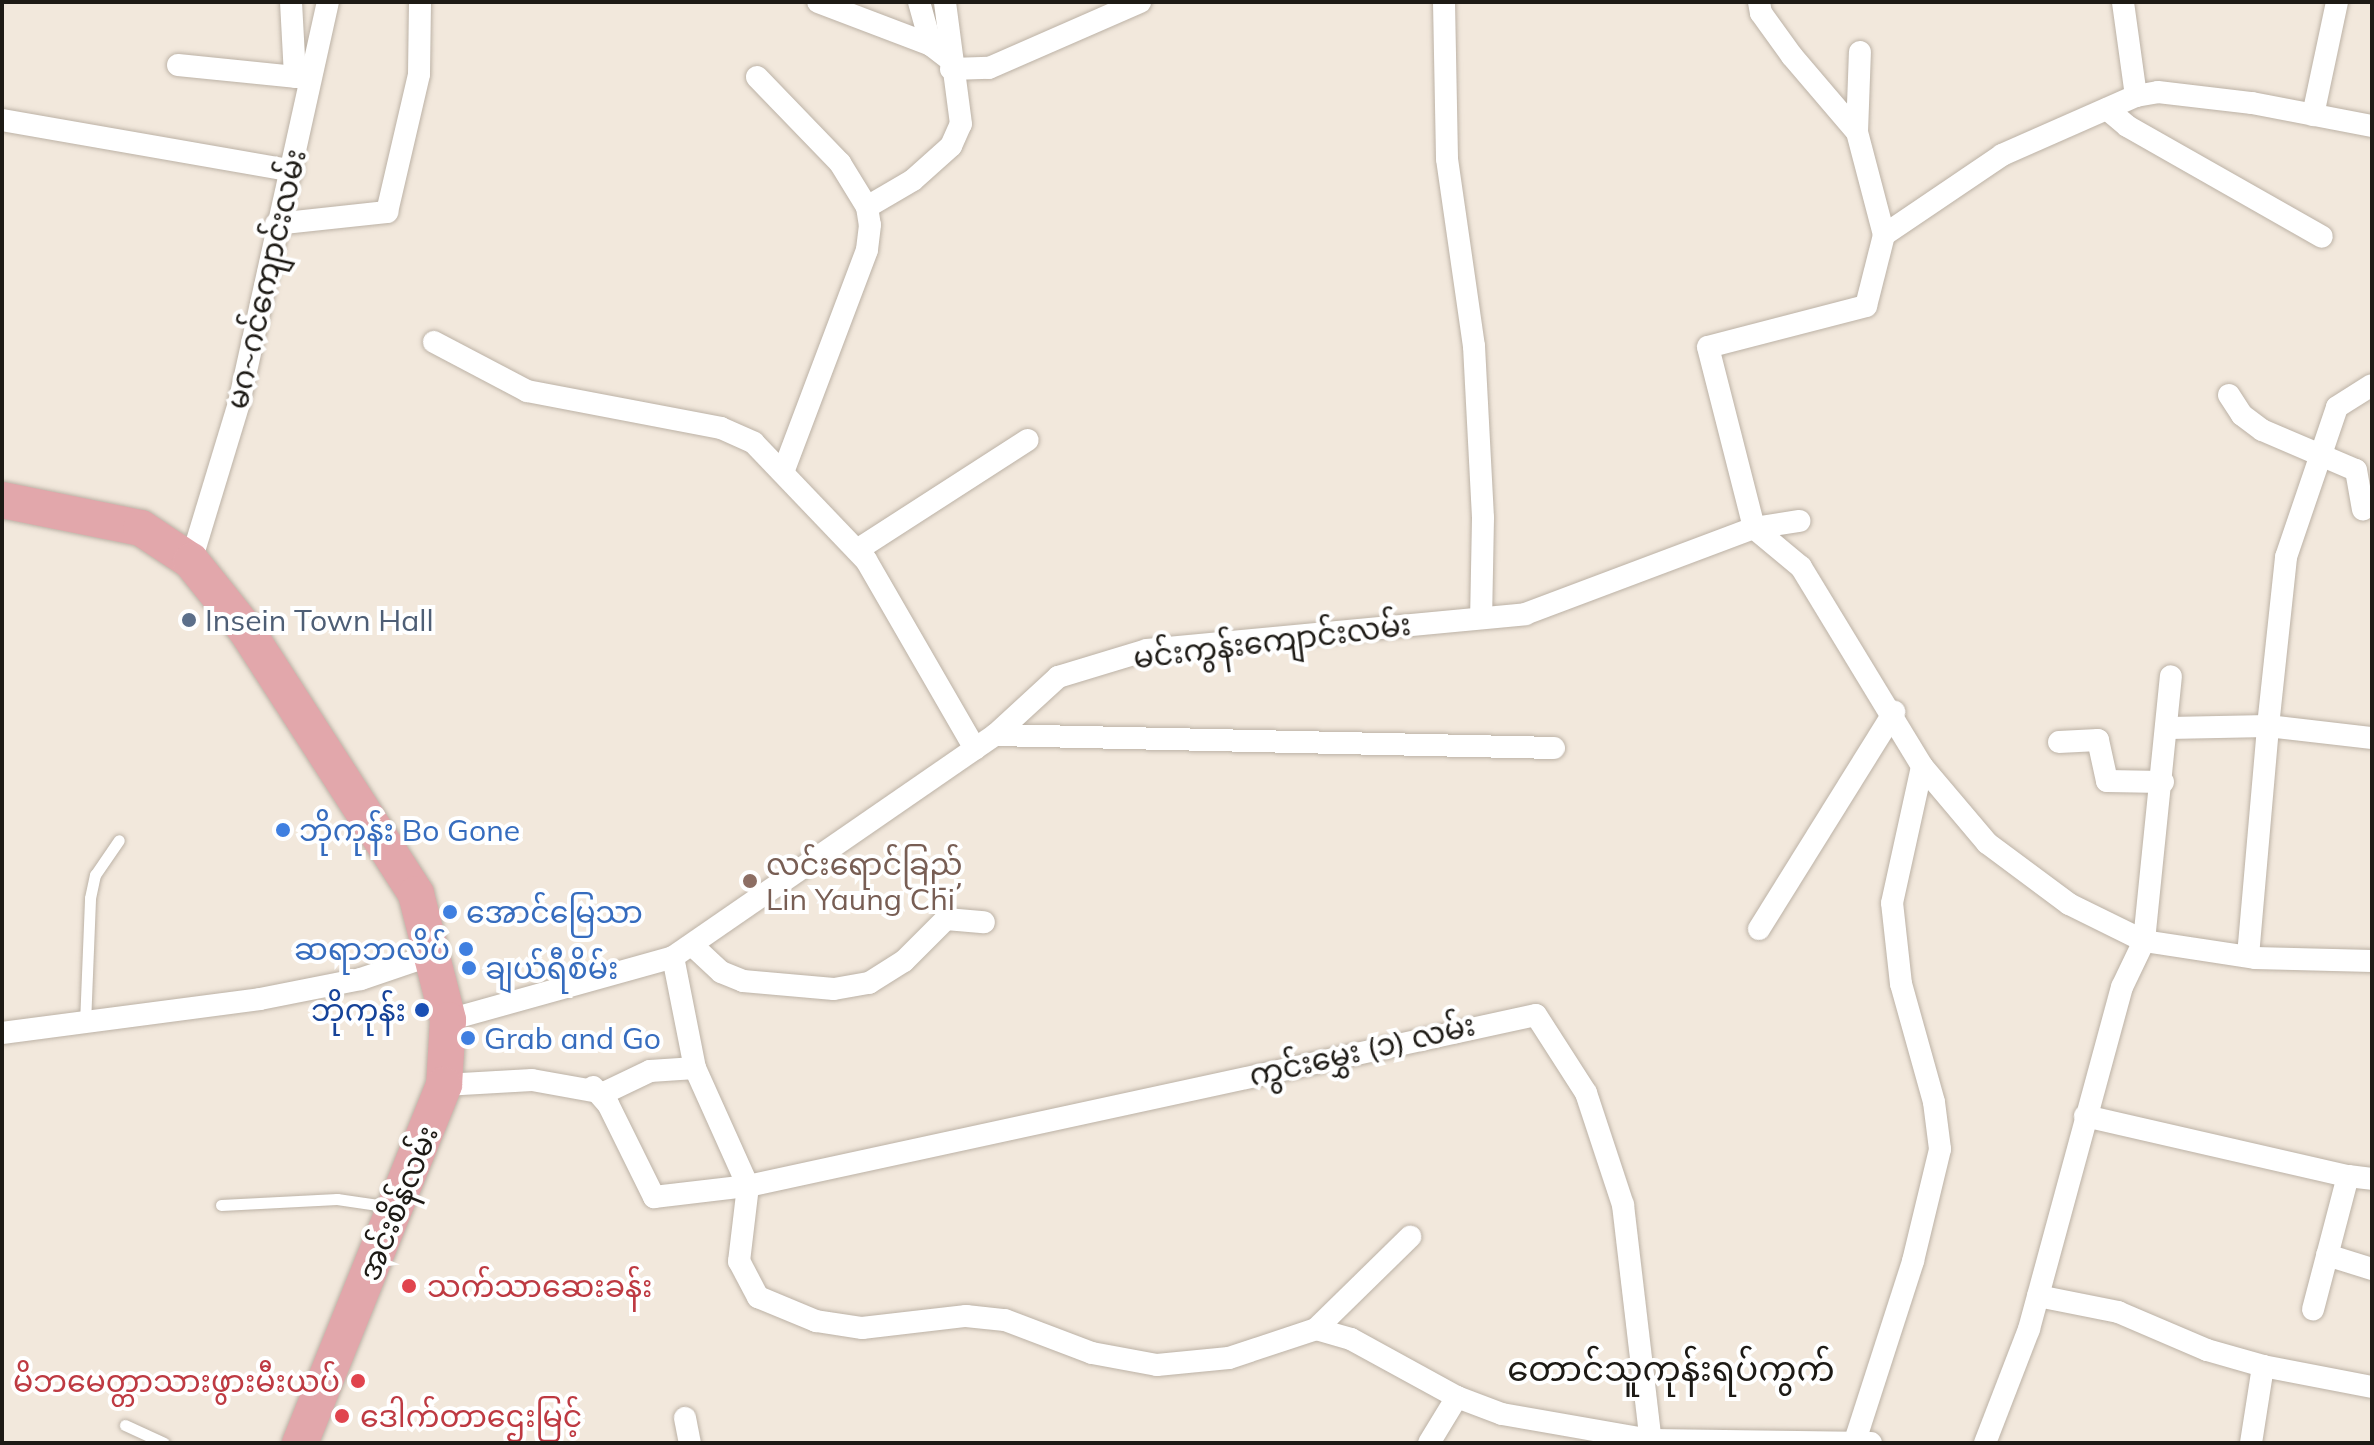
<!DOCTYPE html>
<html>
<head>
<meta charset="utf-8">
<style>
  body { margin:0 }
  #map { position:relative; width:2374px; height:1445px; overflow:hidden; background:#f2e8dc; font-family:Mulish,"Noto Sans Myanmar",sans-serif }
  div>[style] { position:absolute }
  .roads { filter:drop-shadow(0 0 2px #bcb2a6) drop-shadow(0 0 2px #bcb2a6) }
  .service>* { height:11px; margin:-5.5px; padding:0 5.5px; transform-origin:5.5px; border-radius:5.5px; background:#fff }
  .minor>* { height:22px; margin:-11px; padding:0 11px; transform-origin:11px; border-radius:11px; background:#fff }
  .primary>* { height:36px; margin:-18px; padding:0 18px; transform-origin:18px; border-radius:18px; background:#e2a7ab }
  .dots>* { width:22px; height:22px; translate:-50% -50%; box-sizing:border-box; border:4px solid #fff; border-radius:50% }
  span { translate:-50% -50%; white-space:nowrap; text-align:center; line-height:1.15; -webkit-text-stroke:8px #fff; paint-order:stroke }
  .street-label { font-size:30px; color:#1d1a15 }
  .service-label { font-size:30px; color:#4e5e75 }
  .left { translate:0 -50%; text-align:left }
  .shop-label { font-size:30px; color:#366cbe }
  .right { translate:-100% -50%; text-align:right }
  .education-label { font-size:30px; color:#785e54 }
  .transit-label { font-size:30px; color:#164399 }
  .health-label { font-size:30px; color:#be3a42 }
  .quarter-label { font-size:34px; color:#1d1a15 }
  .frame { position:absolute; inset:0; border:4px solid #1d1a15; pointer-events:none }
</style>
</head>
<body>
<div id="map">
  <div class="roads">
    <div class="service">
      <div style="left:85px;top:1024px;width:126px;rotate:-87.7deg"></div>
      <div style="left:90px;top:898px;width:24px;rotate:-78deg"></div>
      <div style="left:95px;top:875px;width:42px;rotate:-55.6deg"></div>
      <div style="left:221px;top:1205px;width:116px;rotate:-3deg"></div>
      <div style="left:337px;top:1199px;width:55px;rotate:8.4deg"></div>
      <div style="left:125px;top:1425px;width:43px;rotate:24.8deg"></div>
    </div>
    <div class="minor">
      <div style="left:291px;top:2px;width:75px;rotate:86.9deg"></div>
      <div style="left:818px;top:2px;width:121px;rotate:20.8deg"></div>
      <div style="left:931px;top:45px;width:23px;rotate:38deg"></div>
      <div style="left:919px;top:2px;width:45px;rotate:74.4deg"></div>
      <div style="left:1444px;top:2px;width:157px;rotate:88.9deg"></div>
      <div style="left:1447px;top:159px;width:189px;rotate:81.8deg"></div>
      <div style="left:1474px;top:346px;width:172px;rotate:87deg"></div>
      <div style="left:1483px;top:518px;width:100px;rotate:91.1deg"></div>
      <div style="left:1759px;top:2px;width:11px;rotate:80deg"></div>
      <div style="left:1761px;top:13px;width:53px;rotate:54.2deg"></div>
      <div style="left:1792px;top:56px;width:100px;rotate:49.5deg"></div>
      <div style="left:1857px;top:132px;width:106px;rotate:75.3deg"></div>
      <div style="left:1884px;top:235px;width:143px;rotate:-34.1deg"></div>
      <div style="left:2002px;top:155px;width:146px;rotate:-23.8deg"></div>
      <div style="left:2136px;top:96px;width:95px;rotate:-97.9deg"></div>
      <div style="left:178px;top:65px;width:130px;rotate:5.8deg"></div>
      <div style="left:951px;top:69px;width:38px;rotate:-2deg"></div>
      <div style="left:989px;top:68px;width:165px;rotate:-23.6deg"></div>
      <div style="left:757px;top:77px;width:120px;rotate:46deg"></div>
      <div style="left:840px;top:163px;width:52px;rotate:58.5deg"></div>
      <div style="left:867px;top:207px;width:18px;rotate:81deg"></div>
      <div style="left:870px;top:225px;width:25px;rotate:97deg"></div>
      <div style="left:867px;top:250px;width:235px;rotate:110.7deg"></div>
      <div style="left:2136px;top:96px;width:22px;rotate:-10deg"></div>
      <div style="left:2158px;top:92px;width:95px;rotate:6.7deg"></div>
      <div style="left:2252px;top:103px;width:122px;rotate:10.9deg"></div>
      <div style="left:2107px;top:109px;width:26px;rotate:40deg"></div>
      <div style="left:2127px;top:126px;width:224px;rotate:29.6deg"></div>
      <div style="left:2313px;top:115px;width:116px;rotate:-78deg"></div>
      <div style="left:2px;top:120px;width:295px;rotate:9.9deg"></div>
      <div style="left:1857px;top:132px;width:80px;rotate:-87.9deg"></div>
      <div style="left:867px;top:207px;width:53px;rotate:-30.4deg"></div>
      <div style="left:913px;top:180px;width:51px;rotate:-41.8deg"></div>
      <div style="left:951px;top:146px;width:24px;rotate:-66deg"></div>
      <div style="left:961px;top:124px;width:123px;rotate:-97.5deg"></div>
      <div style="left:276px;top:224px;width:112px;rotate:-6.2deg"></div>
      <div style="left:387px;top:212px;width:142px;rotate:-76.9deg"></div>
      <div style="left:419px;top:74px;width:72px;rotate:-89.2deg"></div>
      <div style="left:1884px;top:235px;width:73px;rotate:104.2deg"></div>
      <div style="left:1866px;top:306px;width:163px;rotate:165.5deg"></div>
      <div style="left:1708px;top:347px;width:187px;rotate:75.7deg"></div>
      <div style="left:1754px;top:528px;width:61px;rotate:39.7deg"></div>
      <div style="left:1801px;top:567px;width:233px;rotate:58.7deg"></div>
      <div style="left:1922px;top:766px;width:101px;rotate:49.8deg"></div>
      <div style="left:1987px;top:843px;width:102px;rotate:36.6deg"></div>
      <div style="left:2069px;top:904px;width:84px;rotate:26.3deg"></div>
      <div style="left:2144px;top:941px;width:112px;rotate:8.7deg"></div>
      <div style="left:2255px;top:958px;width:117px;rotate:1.5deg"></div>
      <div style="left:434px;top:342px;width:105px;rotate:27.8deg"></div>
      <div style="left:527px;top:391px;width:197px;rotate:10.8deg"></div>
      <div style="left:721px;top:428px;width:36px;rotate:24deg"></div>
      <div style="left:754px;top:443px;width:162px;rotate:46.3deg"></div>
      <div style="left:866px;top:560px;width:218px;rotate:60deg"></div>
      <div style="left:2229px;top:395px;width:24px;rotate:57deg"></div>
      <div style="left:2242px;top:415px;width:25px;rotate:37deg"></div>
      <div style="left:2262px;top:430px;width:102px;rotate:23.1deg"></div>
      <div style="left:2356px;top:470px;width:40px;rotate:80deg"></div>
      <div style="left:857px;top:550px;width:203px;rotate:-32.8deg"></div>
      <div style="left:191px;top:561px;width:165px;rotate:-73.1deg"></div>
      <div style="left:239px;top:403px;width:411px;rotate:-77.5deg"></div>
      <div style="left:2169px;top:728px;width:99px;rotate:-1.2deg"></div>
      <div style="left:2268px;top:726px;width:170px;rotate:-83.9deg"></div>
      <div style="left:2286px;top:557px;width:158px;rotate:-71.2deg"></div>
      <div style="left:2337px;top:407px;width:41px;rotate:-32.2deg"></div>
      <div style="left:995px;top:735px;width:559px;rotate:1.33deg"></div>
      <div style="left:2059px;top:742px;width:39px;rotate:-3deg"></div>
      <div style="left:2098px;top:740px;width:42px;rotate:77.6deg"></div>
      <div style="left:2107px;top:781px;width:56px;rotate:1deg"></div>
      <div style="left:1759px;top:929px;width:256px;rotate:-58.1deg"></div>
      <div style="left:692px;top:945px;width:40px;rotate:43deg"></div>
      <div style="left:721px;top:972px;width:24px;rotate:22deg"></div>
      <div style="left:743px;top:981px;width:91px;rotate:5deg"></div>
      <div style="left:834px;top:989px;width:36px;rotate:-10deg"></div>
      <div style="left:869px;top:983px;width:41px;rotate:-32.2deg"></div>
      <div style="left:904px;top:961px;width:59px;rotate:-45deg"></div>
      <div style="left:946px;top:919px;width:38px;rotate:5deg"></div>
      <div style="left:2248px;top:956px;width:231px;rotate:-85deg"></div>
      <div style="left:2268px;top:726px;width:105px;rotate:6.6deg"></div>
      <div style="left:673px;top:957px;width:113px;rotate:78.8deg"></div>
      <div style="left:448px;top:1020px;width:234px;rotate:-15.6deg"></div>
      <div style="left:673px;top:957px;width:391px;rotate:-34.6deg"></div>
      <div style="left:995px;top:735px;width:86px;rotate:-42.6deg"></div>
      <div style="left:1058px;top:677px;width:93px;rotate:-16.9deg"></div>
      <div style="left:1147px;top:650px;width:380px;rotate:-5.4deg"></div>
      <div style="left:1525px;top:614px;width:245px;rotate:-20.6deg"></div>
      <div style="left:1754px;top:528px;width:46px;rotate:-8.8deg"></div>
      <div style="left:2px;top:1033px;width:260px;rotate:-7.5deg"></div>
      <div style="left:260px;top:999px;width:103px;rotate:-11.2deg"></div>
      <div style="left:361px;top:979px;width:75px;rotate:-18.7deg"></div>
      <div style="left:444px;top:1085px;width:88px;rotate:-3.3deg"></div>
      <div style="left:532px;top:1080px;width:73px;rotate:10.2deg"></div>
      <div style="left:604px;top:1093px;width:51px;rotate:-25.6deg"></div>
      <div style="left:650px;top:1071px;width:45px;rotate:-3.8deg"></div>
      <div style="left:695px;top:1068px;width:129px;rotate:65.8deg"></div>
      <div style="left:748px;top:1186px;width:76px;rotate:96.8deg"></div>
      <div style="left:739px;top:1261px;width:41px;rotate:62.2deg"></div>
      <div style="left:758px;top:1297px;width:63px;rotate:22.5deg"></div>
      <div style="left:816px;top:1321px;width:47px;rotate:8.7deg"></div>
      <div style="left:862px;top:1328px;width:105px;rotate:-6.6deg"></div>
      <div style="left:966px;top:1316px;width:39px;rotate:6deg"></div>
      <div style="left:1005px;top:1320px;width:93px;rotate:20.8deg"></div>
      <div style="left:1092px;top:1353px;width:66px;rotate:10.5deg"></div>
      <div style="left:1157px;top:1365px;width:72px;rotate:-5.6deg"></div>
      <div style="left:1229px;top:1358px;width:92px;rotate:-18.4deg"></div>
      <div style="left:1316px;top:1329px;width:36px;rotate:16deg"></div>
      <div style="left:1351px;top:1339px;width:121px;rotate:28.7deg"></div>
      <div style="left:1457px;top:1397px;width:48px;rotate:20.7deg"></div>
      <div style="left:1502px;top:1414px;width:151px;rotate:9.9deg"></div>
      <div style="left:1651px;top:1440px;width:220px;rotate:0.8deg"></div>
      <div style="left:593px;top:1087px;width:23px;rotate:49deg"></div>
      <div style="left:608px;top:1104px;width:104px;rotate:63.7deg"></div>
      <div style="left:654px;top:1197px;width:95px;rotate:-6.7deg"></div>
      <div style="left:748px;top:1186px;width:806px;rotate:-12.24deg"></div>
      <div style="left:1536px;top:1015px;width:93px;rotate:57.3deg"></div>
      <div style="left:1586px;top:1093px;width:118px;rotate:71.7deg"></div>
      <div style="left:1623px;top:1205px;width:240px;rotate:83.3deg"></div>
      <div style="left:2085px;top:1116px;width:270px;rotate:12.9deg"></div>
      <div style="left:2348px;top:1176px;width:138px;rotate:104.7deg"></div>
      <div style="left:2348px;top:1176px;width:24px;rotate:7deg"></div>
      <div style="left:2327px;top:1255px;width:47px;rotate:17.3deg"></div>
      <div style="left:2038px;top:1296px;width:82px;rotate:11.3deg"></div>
      <div style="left:2118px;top:1312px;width:97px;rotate:23.1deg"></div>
      <div style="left:2207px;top:1350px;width:58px;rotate:15.9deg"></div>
      <div style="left:2263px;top:1366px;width:111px;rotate:10.9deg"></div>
      <div style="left:1316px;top:1329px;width:132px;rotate:-44.4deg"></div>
      <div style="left:685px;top:1418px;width:25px;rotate:79deg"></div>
      <div style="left:1855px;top:1441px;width:189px;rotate:-72.1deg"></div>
      <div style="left:1913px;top:1261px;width:115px;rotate:-76.4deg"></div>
      <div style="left:1940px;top:1149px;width:47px;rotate:-97.3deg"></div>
      <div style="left:1934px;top:1102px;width:123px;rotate:-105.6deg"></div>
      <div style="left:1901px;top:984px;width:81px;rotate:-96.3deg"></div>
      <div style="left:1892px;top:903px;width:140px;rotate:-77.6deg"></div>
      <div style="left:1429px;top:1443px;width:54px;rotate:-58.7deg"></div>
      <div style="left:1985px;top:1443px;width:122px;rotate:-68.9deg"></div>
      <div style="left:2029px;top:1329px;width:354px;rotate:-74.8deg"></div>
      <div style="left:2122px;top:987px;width:51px;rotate:-64.4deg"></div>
      <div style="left:2144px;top:941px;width:266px;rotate:-84.2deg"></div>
      <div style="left:2251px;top:1443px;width:78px;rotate:-81.1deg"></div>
    </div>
    <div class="primary">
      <div style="left:2px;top:500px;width:142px;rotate:11.4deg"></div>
      <div style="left:141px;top:528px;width:60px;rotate:33.4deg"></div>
      <div style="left:191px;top:561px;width:88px;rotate:51.4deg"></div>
      <div style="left:246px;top:630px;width:314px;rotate:57.2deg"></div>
      <div style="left:416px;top:894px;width:130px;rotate:75.7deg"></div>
      <div style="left:448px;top:1020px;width:65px;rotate:93.5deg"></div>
      <div style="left:444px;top:1085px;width:386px;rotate:111.9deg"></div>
    </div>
  </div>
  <div class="dots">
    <div style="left:189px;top:620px;background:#5c6f8a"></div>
    <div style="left:283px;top:830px;background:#3f7fe0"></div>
    <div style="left:750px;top:881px;background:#8d6e63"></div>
    <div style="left:450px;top:912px;background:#3f7fe0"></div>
    <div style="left:466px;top:949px;background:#3f7fe0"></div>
    <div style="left:469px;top:968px;background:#3f7fe0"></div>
    <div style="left:422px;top:1010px;background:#1a4fb4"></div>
    <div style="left:468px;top:1038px;background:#3f7fe0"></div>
    <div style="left:409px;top:1286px;background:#e0444e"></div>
    <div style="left:358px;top:1381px;background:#e0444e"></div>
    <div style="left:342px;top:1416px;background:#e0444e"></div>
  </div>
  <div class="street-label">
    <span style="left:266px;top:279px;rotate:-77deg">မဂ~ဂင်ကျောင်းလမ်း</span>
    <span style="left:1272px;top:641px;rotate:-7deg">မင်းကွန်းကျောင်းလမ်း</span>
    <span style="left:1362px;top:1050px;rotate:-13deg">ကွင်းမွှေး (၁) လမ်း</span>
    <span style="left:398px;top:1203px;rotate:-68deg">အင်းစိန်လမ်း</span>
  </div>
  <div class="service-label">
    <span class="left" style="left:205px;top:620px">Insein Town Hall</span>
  </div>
  <div class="shop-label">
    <span class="left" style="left:299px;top:830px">ဘိုကုန်း Bo Gone</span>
    <span class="left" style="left:466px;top:912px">အောင်မြေသာ</span>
    <span class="right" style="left:450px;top:949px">ဆရာဘလိပ်</span>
    <span class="left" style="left:485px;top:968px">ချယ်ရီစိမ်း</span>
    <span class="left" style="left:484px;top:1038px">Grab and Go</span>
  </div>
  <div class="education-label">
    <span class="left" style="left:766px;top:881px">လင်းရောင်ခြည်<br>Lin Yaung Chi</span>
  </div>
  <div class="transit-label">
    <span class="right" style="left:406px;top:1010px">ဘိုကုန်း</span>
  </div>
  <div class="health-label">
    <span class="left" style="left:427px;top:1286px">သက်သာဆေးခန်း</span>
    <span class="right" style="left:340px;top:1381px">မိဘမေတ္တာသားဖွားမီးယပ်</span>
    <span class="left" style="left:360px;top:1416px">ဒေါက်တာဌေးမြင့်</span>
  </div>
  <div class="quarter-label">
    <span style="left:1671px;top:1369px">တောင်သူကုန်းရပ်ကွက်</span>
  </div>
  <div class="frame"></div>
</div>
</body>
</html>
